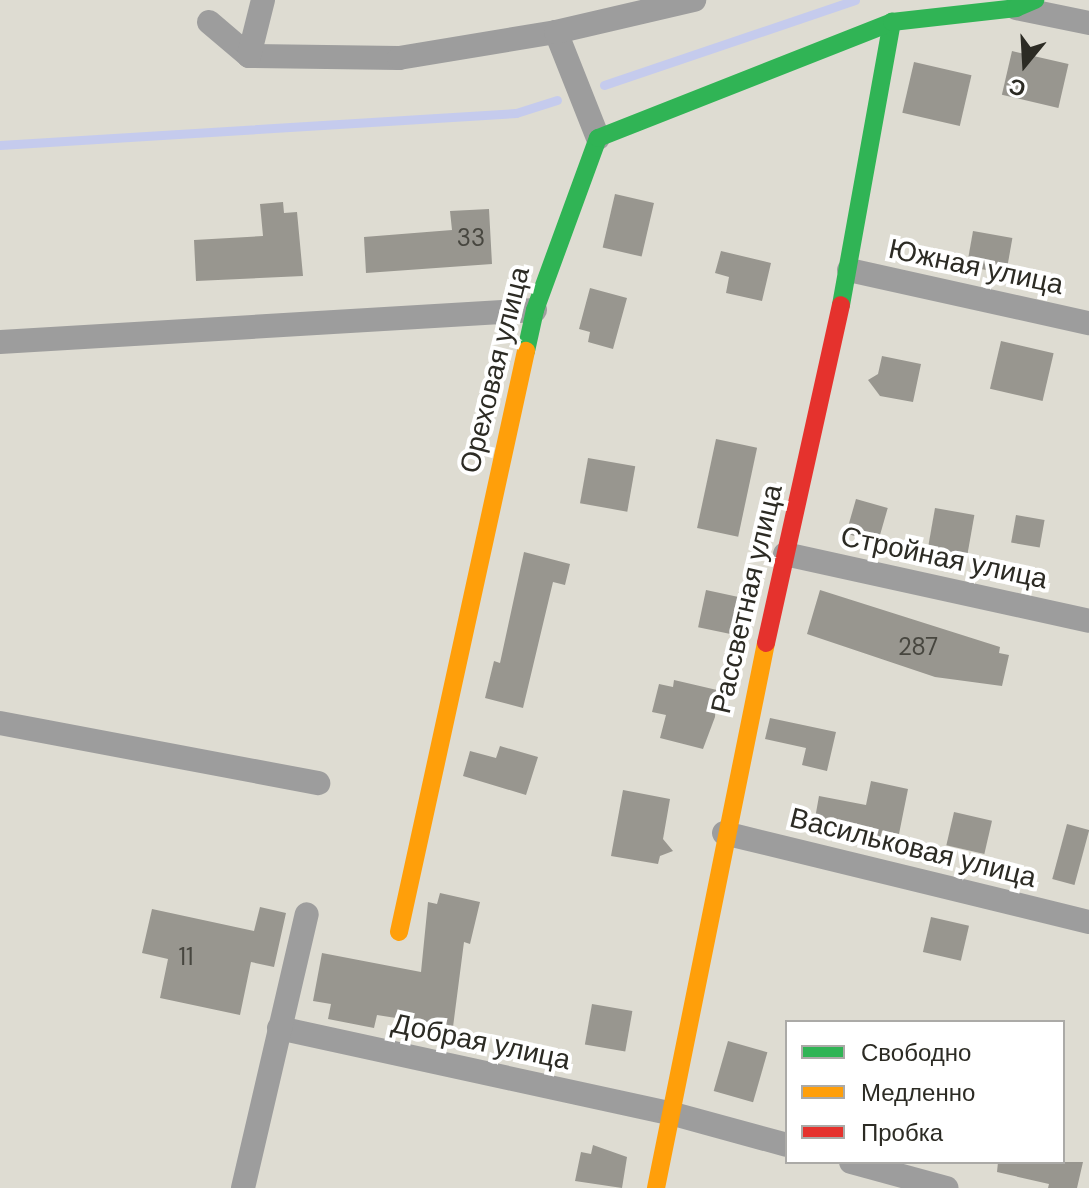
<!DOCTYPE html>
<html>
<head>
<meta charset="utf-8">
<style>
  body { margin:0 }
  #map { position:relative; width:1089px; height:1188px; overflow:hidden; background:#dedcd2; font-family:"DM Sans",sans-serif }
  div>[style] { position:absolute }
  .stream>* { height:9px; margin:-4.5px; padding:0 4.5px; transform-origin:4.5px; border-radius:4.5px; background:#c5cbed }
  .building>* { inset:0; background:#98968f; transform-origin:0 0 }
  .street>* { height:24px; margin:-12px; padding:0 12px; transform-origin:12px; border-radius:12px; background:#9d9d9d }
  .fast>* { height:18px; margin:-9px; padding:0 9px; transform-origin:9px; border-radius:9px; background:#30b455 }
  .slow>* { height:18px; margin:-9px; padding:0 9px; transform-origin:9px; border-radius:9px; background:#ff9f0a }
  .jam>* { height:18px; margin:-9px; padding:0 9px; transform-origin:9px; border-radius:9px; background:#e5322d }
  span { translate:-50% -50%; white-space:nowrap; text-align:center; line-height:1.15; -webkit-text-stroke:8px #fff; paint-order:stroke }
  .number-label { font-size:24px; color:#47463f }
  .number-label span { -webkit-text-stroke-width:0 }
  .street-label { font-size:28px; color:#2c2b24 }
  .legend { position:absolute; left:785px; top:1020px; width:280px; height:144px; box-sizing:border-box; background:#fff; border:2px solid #abaaa7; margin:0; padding:10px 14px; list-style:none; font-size:24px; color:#2c2b24 }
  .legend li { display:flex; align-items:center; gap:16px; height:40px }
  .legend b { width:40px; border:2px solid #abaaa7 }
  .north { position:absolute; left:985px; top:24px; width:80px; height:80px; -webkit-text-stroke:6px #fff; paint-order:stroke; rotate:198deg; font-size:22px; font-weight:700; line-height:32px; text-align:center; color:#2c2b24 }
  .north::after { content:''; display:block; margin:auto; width:28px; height:36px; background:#2c2b24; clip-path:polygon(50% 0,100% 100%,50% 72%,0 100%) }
</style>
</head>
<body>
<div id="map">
  <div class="stream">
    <div style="left:604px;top:85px;width:265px;rotate:-18.7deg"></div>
    <div style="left:0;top:145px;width:517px;rotate:-3.55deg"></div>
    <div style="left:516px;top:113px;width:43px;rotate:-17.6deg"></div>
  </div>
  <div class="building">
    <div style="left:1012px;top:51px;width:58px;height:45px;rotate:13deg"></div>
    <div style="left:914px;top:62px;width:59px;height:52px;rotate:13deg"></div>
    <div style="left:615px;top:194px;width:40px;height:55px;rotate:13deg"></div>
    <div style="clip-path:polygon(283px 202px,284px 213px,297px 212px,303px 276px,196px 281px,194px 240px,263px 236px,260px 204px)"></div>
    <div style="clip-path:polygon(489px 209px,492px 264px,366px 273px,364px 237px,452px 230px,450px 211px)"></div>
    <div style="left:973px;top:231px;width:40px;height:36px;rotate:10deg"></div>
    <div style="clip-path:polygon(721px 251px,771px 263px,762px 301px,726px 293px,729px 277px,715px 273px)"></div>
    <div style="clip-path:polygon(590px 288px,627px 298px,613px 349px,588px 342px,590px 332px,579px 329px)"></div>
    <div style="left:1001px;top:341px;width:54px;height:49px;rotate:13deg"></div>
    <div style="clip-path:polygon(882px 356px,921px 364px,913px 402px,880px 396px,868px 380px,878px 374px)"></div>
    <div style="left:716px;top:439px;width:42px;height:91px;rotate:12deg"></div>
    <div style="left:588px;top:458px;width:48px;height:46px;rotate:10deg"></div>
    <div style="left:856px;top:499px;width:33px;height:36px;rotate:16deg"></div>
    <div style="left:935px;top:508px;width:40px;height:44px;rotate:10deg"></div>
    <div style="left:1016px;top:515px;width:29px;height:28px;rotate:10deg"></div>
    <div style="clip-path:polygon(524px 552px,570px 564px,565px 585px,553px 582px,523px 708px,485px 698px,494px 661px,500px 663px)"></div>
    <div style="left:706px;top:590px;width:38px;height:38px;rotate:12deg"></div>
    <div style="clip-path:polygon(820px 590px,1000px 647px,999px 653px,1009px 655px,1002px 686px,935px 677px,807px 634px)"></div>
    <div style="clip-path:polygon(674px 680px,717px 690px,715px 717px,703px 749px,660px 738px,666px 715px,652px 712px,659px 684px,673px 687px)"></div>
    <div style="clip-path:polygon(770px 718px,836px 732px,827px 771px,802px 765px,806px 748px,765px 739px)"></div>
    <div style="clip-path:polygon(500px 746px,538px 757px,526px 795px,463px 776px,470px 751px,496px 758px)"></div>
    <div style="clip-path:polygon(871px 781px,908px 789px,899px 834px,882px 831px,880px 839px,814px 824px,819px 796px,866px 805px)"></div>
    <div style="clip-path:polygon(623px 790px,670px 799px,663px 839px,673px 851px,660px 856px,658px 864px,611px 856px)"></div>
    <div style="left:954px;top:812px;width:39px;height:34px;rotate:13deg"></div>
    <div style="left:1067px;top:824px;width:23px;height:57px;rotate:15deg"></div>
    <div style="clip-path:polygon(440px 893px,480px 902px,470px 944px,464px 942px,453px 1027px,377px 1015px,374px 1028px,328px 1019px,331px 1004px,313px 1001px,322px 953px,421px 972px,428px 902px,437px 904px)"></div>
    <div style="clip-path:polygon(260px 907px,286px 913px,274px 967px,251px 962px,240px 1015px,160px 998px,168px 959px,142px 953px,152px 909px,254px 931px)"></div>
    <div style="left:931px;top:917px;width:39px;height:36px;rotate:13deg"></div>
    <div style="left:592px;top:1004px;width:41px;height:41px;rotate:10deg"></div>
    <div style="left:728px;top:1041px;width:41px;height:52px;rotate:16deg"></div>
    <div style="clip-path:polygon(593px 1145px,627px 1157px,622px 1188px,575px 1181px,581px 1152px,591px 1154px)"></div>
    <div style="clip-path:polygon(998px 1162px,1083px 1162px,1077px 1188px,1048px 1188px,1049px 1184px,997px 1172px)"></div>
  </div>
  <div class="street">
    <div style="left:1016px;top:8px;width:75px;rotate:11.6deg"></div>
    <div style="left:209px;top:22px;width:52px;rotate:40.4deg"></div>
    <div style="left:249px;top:56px;width:150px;rotate:0.8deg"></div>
    <div style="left:399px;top:58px;width:159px;rotate:-9.4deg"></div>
    <div style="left:556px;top:32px;width:114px;rotate:68.4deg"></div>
    <div style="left:556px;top:32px;width:142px;rotate:-13.1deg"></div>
    <div style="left:249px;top:56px;width:58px;rotate:-76deg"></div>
    <div style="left:849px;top:270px;width:246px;rotate:12.5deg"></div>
    <div style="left:0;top:342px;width:536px;rotate:-3.42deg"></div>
    <div style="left:785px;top:554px;width:311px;rotate:12.4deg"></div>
    <div style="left:0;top:723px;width:324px;rotate:10.7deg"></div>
    <div style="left:724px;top:833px;width:376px;rotate:13.7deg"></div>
    <div style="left:279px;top:1028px;width:400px;rotate:12.3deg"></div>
    <div style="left:670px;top:1113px;width:121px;rotate:15.3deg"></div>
    <div style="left:851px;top:1162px;width:99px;rotate:15.2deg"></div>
    <div style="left:243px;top:1188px;width:281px;rotate:-76.9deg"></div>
  </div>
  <div class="fast">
    <div style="left:841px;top:305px;width:288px;rotate:-79.8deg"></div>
    <div style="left:526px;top:351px;width:42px;rotate:-77.6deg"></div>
    <div style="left:535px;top:310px;width:183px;rotate:-69.9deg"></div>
    <div style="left:598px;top:138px;width:316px;rotate:-21.5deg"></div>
    <div style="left:892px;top:22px;width:125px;rotate:-6.4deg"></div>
    <div style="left:1016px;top:8px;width:21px;rotate:-23deg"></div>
  </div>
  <div class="slow">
    <div style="left:399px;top:932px;width:595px;rotate:-77.67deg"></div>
    <div style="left:656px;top:1188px;width:556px;rotate:-78.59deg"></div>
  </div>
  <div class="jam">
    <div style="left:766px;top:643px;width:346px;rotate:-77.5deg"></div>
  </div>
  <div class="number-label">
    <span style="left:471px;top:238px">33</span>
    <span style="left:918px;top:647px">287</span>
    <span style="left:186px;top:957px">11</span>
  </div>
  <div class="street-label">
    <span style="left:976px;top:267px;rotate:12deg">Южная улица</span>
    <span style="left:495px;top:370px;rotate:-76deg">Ореховая улица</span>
    <span style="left:944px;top:558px;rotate:12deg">Стройная улица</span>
    <span style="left:747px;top:599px;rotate:-77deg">Рассветная улица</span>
    <span style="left:913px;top:848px;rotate:14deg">Васильковая улица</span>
    <span style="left:481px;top:1042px;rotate:12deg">Добрая улица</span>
  </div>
  <ul class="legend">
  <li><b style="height:10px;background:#30b455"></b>Свободно</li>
  <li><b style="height:10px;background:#ff9f0a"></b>Медленно</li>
  <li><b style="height:10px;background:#e5322d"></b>Пробка</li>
  </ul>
  <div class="north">С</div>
</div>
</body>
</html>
